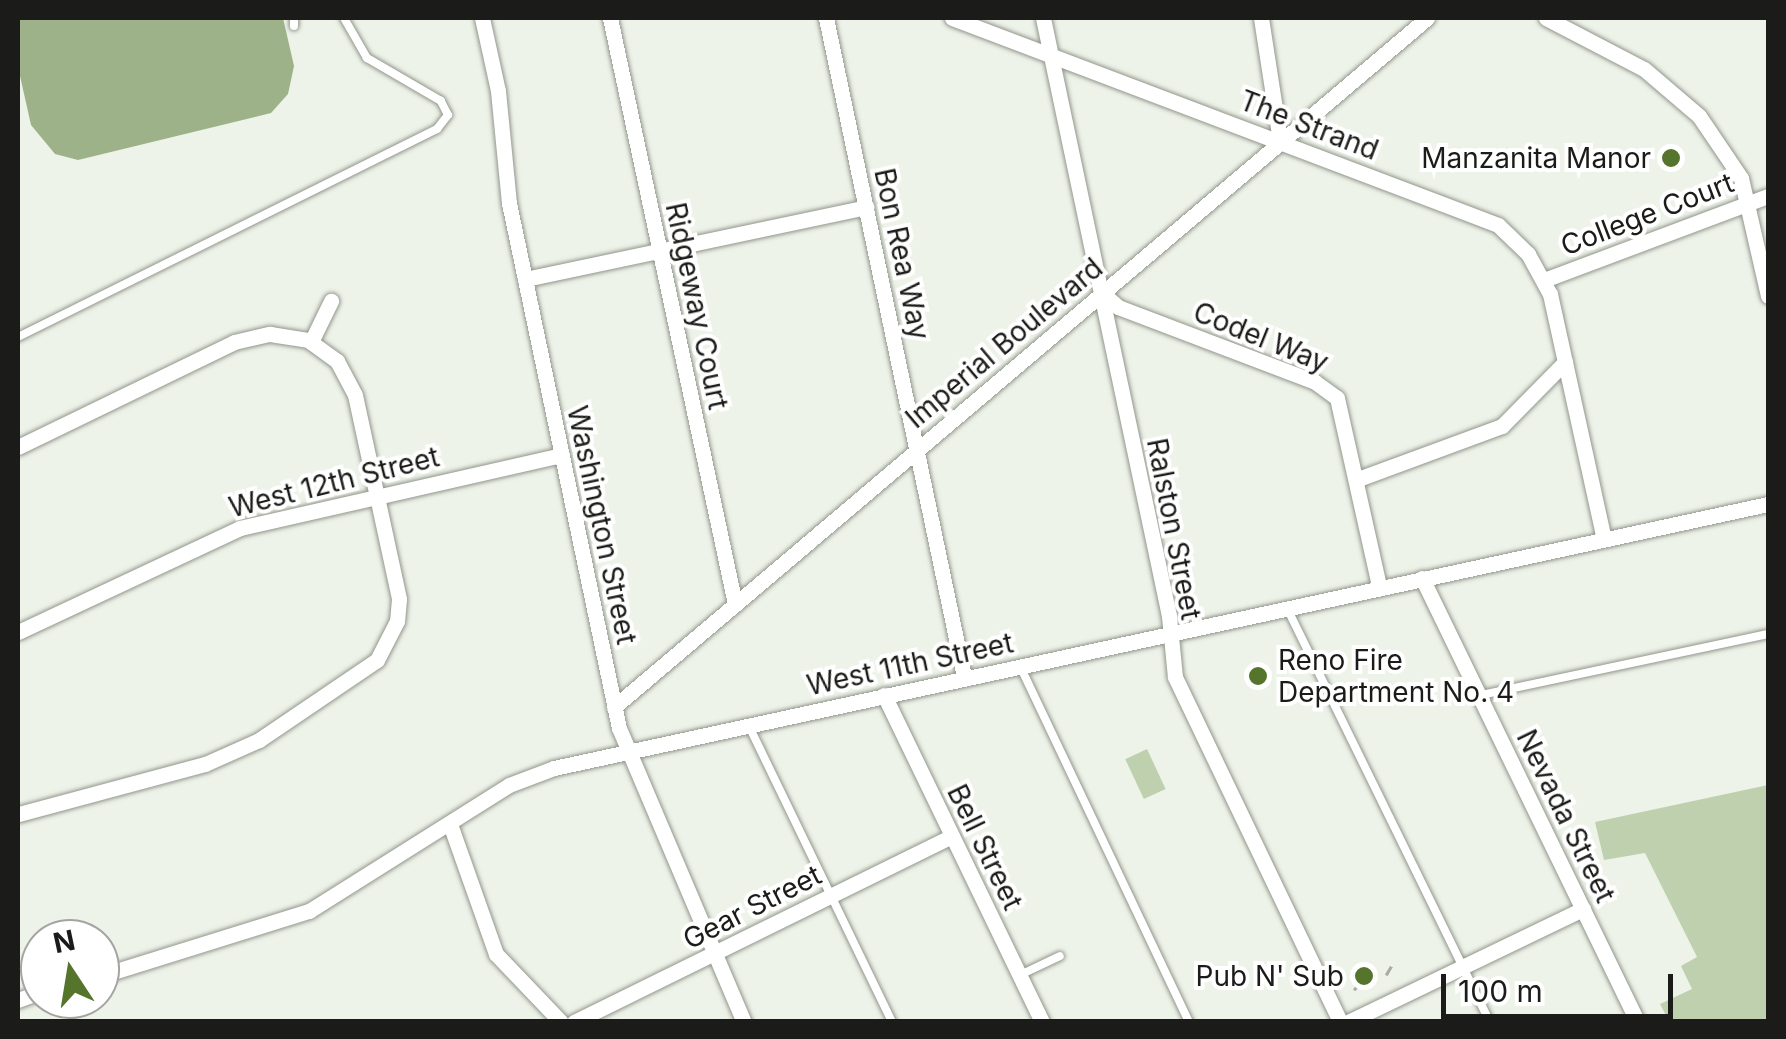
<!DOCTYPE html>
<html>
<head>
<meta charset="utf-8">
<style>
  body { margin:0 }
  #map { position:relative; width:1786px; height:1039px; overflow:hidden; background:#eef3e9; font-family:Inter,sans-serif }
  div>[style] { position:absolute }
  .green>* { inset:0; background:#bfd0ae; transform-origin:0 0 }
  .water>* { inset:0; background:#9db288 }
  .path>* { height:2.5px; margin-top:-1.25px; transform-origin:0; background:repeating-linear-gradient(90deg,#a7aba3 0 10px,transparent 0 15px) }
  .roads { filter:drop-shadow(0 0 2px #91968c) drop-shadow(0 0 2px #91968c) }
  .lane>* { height:8px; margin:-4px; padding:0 4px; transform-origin:4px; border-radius:4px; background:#fff }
  .street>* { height:15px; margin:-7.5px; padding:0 7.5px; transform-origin:7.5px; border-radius:7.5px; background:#fff }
  .dots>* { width:28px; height:28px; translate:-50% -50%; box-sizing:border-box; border:5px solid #fff; border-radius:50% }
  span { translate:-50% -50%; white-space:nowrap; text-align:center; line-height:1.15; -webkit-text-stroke:8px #fff; paint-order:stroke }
  .street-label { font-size:28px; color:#1b1c19 }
  .poi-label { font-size:28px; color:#1b1c19 }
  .right { translate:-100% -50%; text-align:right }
  .left { translate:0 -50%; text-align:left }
  .frame { position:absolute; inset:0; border:20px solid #1b1c19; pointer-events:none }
  .north { position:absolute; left:20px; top:919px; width:100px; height:100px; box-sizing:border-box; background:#fff; border:2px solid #a4a4a3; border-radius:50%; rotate:348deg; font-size:28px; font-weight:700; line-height:40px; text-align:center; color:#1b1c19 }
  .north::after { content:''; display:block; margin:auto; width:35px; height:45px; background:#55752c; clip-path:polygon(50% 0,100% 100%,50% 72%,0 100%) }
  .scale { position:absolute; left:1441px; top:974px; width:232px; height:45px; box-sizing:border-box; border:5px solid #1b1c19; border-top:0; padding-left:12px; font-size:30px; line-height:35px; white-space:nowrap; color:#1b1c19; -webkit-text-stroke:8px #fff; paint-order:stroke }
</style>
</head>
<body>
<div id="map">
  <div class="green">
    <div style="left:1147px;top:749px;width:44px;height:24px;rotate:65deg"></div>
    <div style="clip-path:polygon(1768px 785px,1768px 1021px,1669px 1021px,1660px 1004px,1692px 989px,1681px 966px,1697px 957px,1645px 853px,1604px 860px,1595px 822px)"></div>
  </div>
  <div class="water">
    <div style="clip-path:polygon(18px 18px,283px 18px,294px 66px,288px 94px,271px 113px,78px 160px,55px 154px,31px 125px,18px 67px)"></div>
  </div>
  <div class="path">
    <div style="left:1359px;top:974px;width:2px;rotate:90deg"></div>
    <div style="left:1386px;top:975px;width:12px;rotate:-59deg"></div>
    <div style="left:1354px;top:990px;width:17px;rotate:-54deg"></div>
  </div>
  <div class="roads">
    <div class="lane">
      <div style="left:294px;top:18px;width:8px;rotate:90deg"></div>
      <div style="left:18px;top:337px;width:468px;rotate:-26.4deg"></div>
      <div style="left:437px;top:129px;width:18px;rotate:-52deg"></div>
      <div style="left:448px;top:115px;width:16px;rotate:-117deg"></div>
      <div style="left:441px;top:101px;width:86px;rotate:-149.8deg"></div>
      <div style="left:367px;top:58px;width:46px;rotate:-119.9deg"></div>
      <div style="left:1288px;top:610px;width:459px;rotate:63.9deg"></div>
      <div style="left:1020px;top:666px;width:394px;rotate:64.6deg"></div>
      <div style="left:1481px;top:695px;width:293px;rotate:-12deg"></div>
      <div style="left:748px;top:724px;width:331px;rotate:64.2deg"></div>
      <div style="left:1020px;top:975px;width:44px;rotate:-25.4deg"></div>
    </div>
    <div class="street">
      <div style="left:482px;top:18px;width:75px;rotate:77.6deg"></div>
      <div style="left:498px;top:91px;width:113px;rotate:84.4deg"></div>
      <div style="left:509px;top:203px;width:536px;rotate:78.17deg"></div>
      <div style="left:619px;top:728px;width:319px;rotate:67deg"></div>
      <div style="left:610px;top:18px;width:599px;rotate:77.96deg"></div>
      <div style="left:826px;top:18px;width:673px;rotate:78.17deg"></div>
      <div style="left:952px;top:18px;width:584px;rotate:20.76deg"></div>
      <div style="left:1498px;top:225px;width:42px;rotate:44deg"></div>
      <div style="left:1528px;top:254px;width:46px;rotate:61.2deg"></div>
      <div style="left:1550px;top:294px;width:251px;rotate:77.6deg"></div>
      <div style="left:1043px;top:18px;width:611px;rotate:78.1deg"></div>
      <div style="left:1169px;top:616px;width:61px;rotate:84.4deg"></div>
      <div style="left:1175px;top:677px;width:382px;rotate:64.4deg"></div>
      <div style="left:1261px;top:18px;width:124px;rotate:81.2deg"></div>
      <div style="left:1546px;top:18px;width:110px;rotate:27.5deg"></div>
      <div style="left:1644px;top:69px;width:72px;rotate:40.5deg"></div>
      <div style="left:1699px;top:116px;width:75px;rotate:55.9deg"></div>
      <div style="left:1741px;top:178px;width:121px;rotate:77.1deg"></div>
      <div style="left:525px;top:279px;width:349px;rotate:-11.9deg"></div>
      <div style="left:1544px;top:280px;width:239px;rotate:-20.6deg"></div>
      <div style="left:1101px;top:292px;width:23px;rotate:41deg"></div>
      <div style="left:1118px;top:307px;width:211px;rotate:20.8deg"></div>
      <div style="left:1315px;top:382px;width:27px;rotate:36deg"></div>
      <div style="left:1337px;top:398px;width:193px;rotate:77.4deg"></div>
      <div style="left:311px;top:342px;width:46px;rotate:-64deg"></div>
      <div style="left:18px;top:447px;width:240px;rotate:-25.9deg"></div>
      <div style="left:234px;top:342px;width:37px;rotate:-13deg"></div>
      <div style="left:270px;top:334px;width:38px;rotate:9deg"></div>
      <div style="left:308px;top:340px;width:36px;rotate:36deg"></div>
      <div style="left:337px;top:361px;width:38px;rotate:62deg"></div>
      <div style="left:355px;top:395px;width:209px;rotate:77.8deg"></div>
      <div style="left:399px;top:599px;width:22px;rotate:95deg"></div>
      <div style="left:397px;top:621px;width:44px;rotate:117.1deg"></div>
      <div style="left:377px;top:660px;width:143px;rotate:145.9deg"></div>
      <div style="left:259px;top:740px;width:59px;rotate:156deg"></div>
      <div style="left:205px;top:764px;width:194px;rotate:165deg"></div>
      <div style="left:1358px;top:479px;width:153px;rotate:-20.2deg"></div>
      <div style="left:1502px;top:426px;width:90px;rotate:-45.5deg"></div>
      <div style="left:1422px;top:578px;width:494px;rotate:64.1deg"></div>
      <div style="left:18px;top:632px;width:245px;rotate:-25.1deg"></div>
      <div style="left:240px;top:528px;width:329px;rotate:-12.8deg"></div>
      <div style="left:884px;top:695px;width:363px;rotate:64.2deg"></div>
      <div style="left:614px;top:707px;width:1066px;rotate:-40.28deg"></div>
      <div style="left:450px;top:824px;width:138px;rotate:70.5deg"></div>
      <div style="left:496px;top:954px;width:94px;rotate:46.3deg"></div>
      <div style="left:100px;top:976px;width:219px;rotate:-17.3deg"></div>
      <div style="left:309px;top:911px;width:236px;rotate:-32.2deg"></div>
      <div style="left:509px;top:785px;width:48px;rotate:-20.7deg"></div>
      <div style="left:554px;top:768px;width:1242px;rotate:-12.27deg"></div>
      <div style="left:18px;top:1000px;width:23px;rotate:-20deg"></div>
      <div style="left:574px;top:1022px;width:421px;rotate:-26.2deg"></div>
      <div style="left:1348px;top:1022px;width:261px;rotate:-25.7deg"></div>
    </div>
  </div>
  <div class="dots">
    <div style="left:1671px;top:158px;background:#55752c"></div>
    <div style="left:1258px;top:676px;background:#55752c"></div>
    <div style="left:1364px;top:976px;background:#55752c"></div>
  </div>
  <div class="street-label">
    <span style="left:1309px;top:125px;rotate:21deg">The Strand</span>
    <span style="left:1647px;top:214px;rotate:-21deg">College Court</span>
    <span style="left:902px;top:254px;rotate:78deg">Bon Rea Way</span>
    <span style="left:697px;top:306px;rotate:78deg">Ridgeway Court</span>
    <span style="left:1261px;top:337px;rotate:22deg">Codel Way</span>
    <span style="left:1004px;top:343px;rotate:-40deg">Imperial Boulevard</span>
    <span style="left:334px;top:482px;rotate:-14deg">West 12th Street</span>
    <span style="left:602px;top:525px;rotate:78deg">Washington Street</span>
    <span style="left:1174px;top:529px;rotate:79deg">Ralston Street</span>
    <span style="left:910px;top:664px;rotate:-12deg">West 11th Street</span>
    <span style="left:1566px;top:816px;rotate:64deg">Nevada Street</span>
    <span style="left:985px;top:847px;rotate:64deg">Bell Street</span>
    <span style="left:752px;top:907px;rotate:-27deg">Gear Street</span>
  </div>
  <div class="poi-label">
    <span class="right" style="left:1651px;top:158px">Manzanita Manor</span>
    <span class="left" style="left:1278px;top:676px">Reno Fire<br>Department No. 4</span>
    <span class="right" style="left:1344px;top:976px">Pub N' Sub</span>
  </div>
  <div class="frame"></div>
  <div class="north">N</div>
  <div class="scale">100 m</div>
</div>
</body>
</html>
